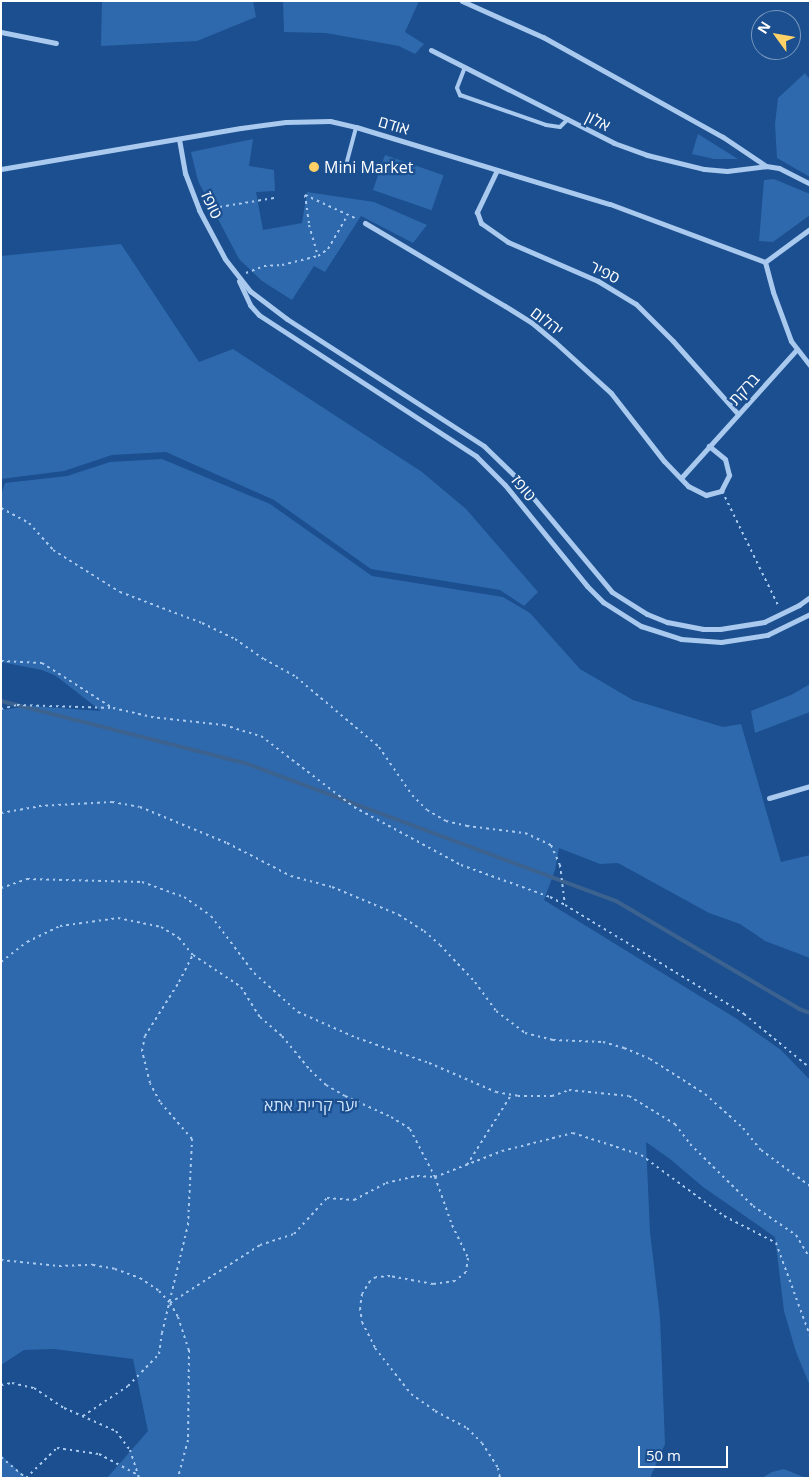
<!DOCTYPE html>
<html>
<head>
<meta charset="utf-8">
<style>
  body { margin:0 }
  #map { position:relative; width:811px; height:1479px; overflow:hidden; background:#1b4f8f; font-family:"Open Sans","Noto Sans Hebrew",sans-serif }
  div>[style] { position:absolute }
  .green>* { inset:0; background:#2e69ad; transform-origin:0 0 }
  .stream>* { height:4px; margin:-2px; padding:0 2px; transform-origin:2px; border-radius:2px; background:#3c6290 }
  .path>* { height:2px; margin-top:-1px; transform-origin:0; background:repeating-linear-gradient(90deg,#a9c9ee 0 2.5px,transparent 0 6.5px) }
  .service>* { height:4px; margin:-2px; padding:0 2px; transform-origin:2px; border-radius:2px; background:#a9c9ee }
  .minor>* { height:5px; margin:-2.5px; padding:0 2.5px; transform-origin:2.5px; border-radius:2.5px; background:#a9c9ee }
  .dots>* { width:14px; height:14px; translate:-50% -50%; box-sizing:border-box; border:2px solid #1b4f8f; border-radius:50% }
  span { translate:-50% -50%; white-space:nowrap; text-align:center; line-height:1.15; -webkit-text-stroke:4.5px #1b4f8f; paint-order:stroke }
  .street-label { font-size:16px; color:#fff }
  .poi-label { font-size:16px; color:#fff }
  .left { translate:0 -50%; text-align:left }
  .park-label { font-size:16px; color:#cfe3fa }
  .frame { position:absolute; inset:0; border:2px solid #fff; pointer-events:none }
  .north { position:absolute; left:751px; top:10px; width:50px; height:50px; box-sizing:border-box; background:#1b4f8f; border:1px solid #7695bc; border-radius:50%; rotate:302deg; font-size:14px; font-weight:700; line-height:20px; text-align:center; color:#fff }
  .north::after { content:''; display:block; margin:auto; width:18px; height:22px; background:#ffd166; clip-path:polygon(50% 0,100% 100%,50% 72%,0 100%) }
  .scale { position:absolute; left:638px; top:1446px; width:90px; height:22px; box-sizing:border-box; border:2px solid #fff; border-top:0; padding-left:6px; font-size:15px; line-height:18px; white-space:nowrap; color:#fff; -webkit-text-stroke:4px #1b4f8f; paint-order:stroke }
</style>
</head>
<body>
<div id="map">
  <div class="green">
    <div style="clip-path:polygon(102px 1px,253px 1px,256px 17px,197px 41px,101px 46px)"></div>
    <div style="clip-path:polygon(283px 1px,419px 1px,405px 32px,424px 44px,415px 54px,399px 46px,326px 33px,284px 32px)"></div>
    <div style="clip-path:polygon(805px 73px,810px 80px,810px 177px,777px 158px,775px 124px,778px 98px)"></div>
    <div style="clip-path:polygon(698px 134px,738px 159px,714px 159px,692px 154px)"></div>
    <div style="clip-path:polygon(253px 139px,249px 166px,274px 170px,275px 191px,256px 192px,263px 230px,302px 223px,307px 192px,374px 202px,427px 225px,413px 243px,361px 216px,325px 272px,314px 266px,292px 300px,262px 281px,239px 259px,198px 181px,191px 152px)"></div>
    <div style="left:385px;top:155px;width:62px;height:37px;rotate:19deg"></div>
    <div style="clip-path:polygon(774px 179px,810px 194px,810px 215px,773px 242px,759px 241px,764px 180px)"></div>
    <div style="clip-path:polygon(121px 244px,199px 362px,233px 349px,422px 472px,466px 509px,538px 592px,524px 606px,500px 590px,371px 569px,274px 500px,166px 452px,112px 455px,64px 471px,1px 479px,1px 256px)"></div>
    <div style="clip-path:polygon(162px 459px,270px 504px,372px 576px,503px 597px,530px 613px,580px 669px,633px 700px,723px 727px,741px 724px,781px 862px,810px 855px,810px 958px,765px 941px,740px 924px,709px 913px,618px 863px,600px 864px,559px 848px,555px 870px,544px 900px,737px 1019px,781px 1050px,810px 1080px,810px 1386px,796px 1352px,784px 1311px,775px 1237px,703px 1187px,670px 1159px,646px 1142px,650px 1232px,660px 1317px,665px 1444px,650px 1478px,107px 1478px,148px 1431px,133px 1359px,54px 1349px,24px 1350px,1px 1365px,1px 710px,31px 706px,101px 711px,56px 676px,42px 670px,1px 662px,1px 496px,5px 483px,67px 476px,110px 462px)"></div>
    <div style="clip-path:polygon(810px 684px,810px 712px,755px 733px,751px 711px,791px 695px)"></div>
    <div style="clip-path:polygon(1px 1455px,21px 1473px,27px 1478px,1px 1478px)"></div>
    <div style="clip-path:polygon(784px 1469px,806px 1478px,762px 1478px,772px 1472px)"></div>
  </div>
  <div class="stream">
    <div style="left:1px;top:701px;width:252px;rotate:14.3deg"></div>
    <div style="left:245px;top:763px;width:396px;rotate:20.4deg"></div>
    <div style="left:616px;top:901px;width:212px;rotate:30.5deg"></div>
    <div style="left:799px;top:1009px;width:12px;rotate:20deg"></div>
  </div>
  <div class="path">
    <div style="left:305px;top:195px;width:57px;rotate:24.8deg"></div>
    <div style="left:305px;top:195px;width:30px;rotate:82deg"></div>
    <div style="left:309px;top:225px;width:32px;rotate:74deg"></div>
    <div style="left:207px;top:209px;width:68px;rotate:-9.3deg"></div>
    <div style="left:246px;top:273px;width:19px;rotate:-21deg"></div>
    <div style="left:264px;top:266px;width:18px;rotate:-3deg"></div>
    <div style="left:282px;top:265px;width:37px;rotate:-14deg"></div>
    <div style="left:318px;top:256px;width:12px;rotate:-35deg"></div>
    <div style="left:328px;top:249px;width:39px;rotate:-60deg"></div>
    <div style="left:725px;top:497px;width:120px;rotate:63.9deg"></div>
    <div style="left:1px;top:508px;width:32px;rotate:28deg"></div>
    <div style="left:29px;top:523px;width:36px;rotate:48deg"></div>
    <div style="left:53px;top:550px;width:79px;rotate:32.1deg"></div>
    <div style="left:120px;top:592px;width:88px;rotate:20.7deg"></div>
    <div style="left:202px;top:623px;width:37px;rotate:26deg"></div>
    <div style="left:235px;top:639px;width:35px;rotate:35deg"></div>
    <div style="left:264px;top:659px;width:37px;rotate:29deg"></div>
    <div style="left:296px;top:677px;width:109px;rotate:40.1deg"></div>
    <div style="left:379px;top:747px;width:58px;rotate:55.5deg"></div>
    <div style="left:412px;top:795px;width:21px;rotate:45deg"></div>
    <div style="left:427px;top:810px;width:22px;rotate:30deg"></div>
    <div style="left:446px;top:821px;width:22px;rotate:13deg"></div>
    <div style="left:467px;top:826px;width:58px;rotate:6.9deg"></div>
    <div style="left:525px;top:833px;width:29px;rotate:25deg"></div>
    <div style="left:551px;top:845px;width:22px;rotate:66deg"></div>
    <div style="left:560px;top:865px;width:39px;rotate:83deg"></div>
    <div style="left:1px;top:661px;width:41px;rotate:2.8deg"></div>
    <div style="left:42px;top:663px;width:82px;rotate:32.5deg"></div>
    <div style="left:1px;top:709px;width:16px;rotate:-14deg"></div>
    <div style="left:17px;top:705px;width:96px;rotate:1.8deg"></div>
    <div style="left:113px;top:708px;width:39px;rotate:13deg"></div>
    <div style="left:151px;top:717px;width:73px;rotate:6.3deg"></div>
    <div style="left:224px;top:725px;width:39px;rotate:17deg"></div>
    <div style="left:261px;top:736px;width:117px;rotate:37.4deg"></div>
    <div style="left:354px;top:807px;width:122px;rotate:28.5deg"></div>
    <div style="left:461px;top:865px;width:95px;rotate:19.8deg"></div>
    <div style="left:550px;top:897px;width:17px;rotate:28deg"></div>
    <div style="left:565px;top:905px;width:210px;rotate:31.3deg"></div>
    <div style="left:744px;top:1014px;width:85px;rotate:39.3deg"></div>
    <div style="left:1px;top:813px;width:39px;rotate:-10deg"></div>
    <div style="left:39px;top:806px;width:73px;rotate:-3.1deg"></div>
    <div style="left:112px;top:802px;width:28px;rotate:10deg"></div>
    <div style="left:140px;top:807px;width:94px;rotate:22.5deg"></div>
    <div style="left:227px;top:843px;width:72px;rotate:27.3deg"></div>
    <div style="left:291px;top:876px;width:42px;rotate:15deg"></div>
    <div style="left:332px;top:887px;width:73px;rotate:22.7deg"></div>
    <div style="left:399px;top:915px;width:30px;rotate:33deg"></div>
    <div style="left:424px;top:931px;width:21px;rotate:41deg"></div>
    <div style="left:440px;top:945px;width:51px;rotate:46.6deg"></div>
    <div style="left:475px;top:982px;width:36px;rotate:54deg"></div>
    <div style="left:496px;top:1011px;width:36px;rotate:37deg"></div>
    <div style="left:525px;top:1033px;width:29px;rotate:14deg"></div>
    <div style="left:553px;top:1040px;width:50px;rotate:2.3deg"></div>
    <div style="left:603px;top:1042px;width:22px;rotate:16deg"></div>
    <div style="left:624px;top:1048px;width:28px;rotate:23deg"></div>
    <div style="left:650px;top:1059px;width:65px;rotate:32.5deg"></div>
    <div style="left:705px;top:1094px;width:51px;rotate:41.8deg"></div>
    <div style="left:743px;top:1128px;width:28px;rotate:51deg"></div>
    <div style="left:761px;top:1150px;width:61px;rotate:36.3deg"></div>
    <div style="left:1px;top:888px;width:28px;rotate:-19deg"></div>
    <div style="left:27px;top:879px;width:115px;rotate:1.5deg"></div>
    <div style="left:142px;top:882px;width:45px;rotate:19.7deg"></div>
    <div style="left:184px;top:897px;width:33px;rotate:35deg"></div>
    <div style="left:211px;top:916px;width:71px;rotate:53deg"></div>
    <div style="left:254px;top:973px;width:59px;rotate:41.6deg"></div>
    <div style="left:298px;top:1012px;width:64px;rotate:23.8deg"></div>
    <div style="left:357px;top:1038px;width:76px;rotate:19.1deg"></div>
    <div style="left:429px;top:1063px;width:73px;rotate:23.4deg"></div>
    <div style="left:496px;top:1092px;width:22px;rotate:10deg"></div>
    <div style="left:518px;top:1096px;width:34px"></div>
    <div style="left:552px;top:1096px;width:18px;rotate:-19deg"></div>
    <div style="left:569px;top:1090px;width:60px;rotate:5.7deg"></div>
    <div style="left:629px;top:1096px;width:54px;rotate:31.3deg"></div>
    <div style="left:675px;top:1124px;width:25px;rotate:53deg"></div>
    <div style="left:690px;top:1144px;width:88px;rotate:44.5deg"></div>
    <div style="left:753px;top:1206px;width:52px;rotate:34deg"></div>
    <div style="left:796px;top:1235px;width:27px;rotate:59deg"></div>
    <div style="left:1px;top:962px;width:33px;rotate:-38deg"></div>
    <div style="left:27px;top:942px;width:37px;rotate:-26deg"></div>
    <div style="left:60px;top:926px;width:59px;rotate:-7.9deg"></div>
    <div style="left:118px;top:918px;width:44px;rotate:11.8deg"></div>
    <div style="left:161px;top:927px;width:21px;rotate:31deg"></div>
    <div style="left:179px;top:938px;width:22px;rotate:51deg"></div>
    <div style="left:193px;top:955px;width:58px;rotate:33.7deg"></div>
    <div style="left:241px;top:987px;width:36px;rotate:58deg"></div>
    <div style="left:260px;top:1017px;width:29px;rotate:41deg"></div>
    <div style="left:282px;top:1036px;width:44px;rotate:50.5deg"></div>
    <div style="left:310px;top:1070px;width:22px;rotate:43deg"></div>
    <div style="left:326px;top:1085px;width:22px;rotate:30deg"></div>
    <div style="left:345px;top:1096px;width:51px;rotate:24.5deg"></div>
    <div style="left:391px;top:1117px;width:22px;rotate:32deg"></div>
    <div style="left:410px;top:1129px;width:54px;rotate:62.5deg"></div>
    <div style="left:435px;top:1177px;width:51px;rotate:70.5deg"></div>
    <div style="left:452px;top:1225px;width:37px;rotate:64deg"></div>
    <div style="left:468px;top:1258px;width:14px;rotate:98deg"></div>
    <div style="left:466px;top:1272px;width:14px;rotate:141deg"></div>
    <div style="left:455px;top:1281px;width:22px;rotate:172deg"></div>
    <div style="left:433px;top:1284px;width:44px;rotate:-169.5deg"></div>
    <div style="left:390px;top:1276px;width:14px;rotate:176deg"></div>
    <div style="left:376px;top:1277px;width:7px;rotate:146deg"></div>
    <div style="left:370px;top:1281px;width:15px;rotate:122deg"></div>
    <div style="left:362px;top:1294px;width:14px;rotate:98deg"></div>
    <div style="left:360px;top:1308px;width:14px;rotate:82deg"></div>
    <div style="left:362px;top:1322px;width:29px;rotate:63deg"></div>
    <div style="left:375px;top:1348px;width:58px;rotate:52deg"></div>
    <div style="left:411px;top:1394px;width:29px;rotate:35deg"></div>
    <div style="left:435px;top:1411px;width:36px;rotate:28deg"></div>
    <div style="left:467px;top:1428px;width:21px;rotate:45deg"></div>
    <div style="left:482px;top:1443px;width:30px;rotate:57deg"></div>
    <div style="left:498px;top:1468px;width:10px;rotate:79deg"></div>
    <div style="left:467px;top:1165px;width:83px;rotate:-57.8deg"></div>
    <div style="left:1px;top:1260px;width:58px;rotate:5.9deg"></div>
    <div style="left:59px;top:1266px;width:34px;rotate:-2deg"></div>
    <div style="left:93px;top:1265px;width:22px;rotate:10deg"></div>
    <div style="left:115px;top:1269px;width:27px;rotate:20deg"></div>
    <div style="left:140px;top:1278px;width:23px;rotate:34deg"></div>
    <div style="left:159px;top:1291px;width:16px;rotate:47deg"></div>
    <div style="left:170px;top:1303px;width:16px;rotate:60deg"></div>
    <div style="left:178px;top:1317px;width:35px;rotate:72deg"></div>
    <div style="left:189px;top:1350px;width:90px;rotate:90.6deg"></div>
    <div style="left:188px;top:1440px;width:39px;rotate:105deg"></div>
    <div style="left:170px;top:1303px;width:107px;rotate:-32.8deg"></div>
    <div style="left:260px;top:1245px;width:36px;rotate:-18deg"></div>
    <div style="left:294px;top:1234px;width:49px;rotate:-47.5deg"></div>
    <div style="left:327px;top:1198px;width:27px;rotate:4deg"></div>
    <div style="left:354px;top:1200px;width:36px;rotate:-28deg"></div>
    <div style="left:386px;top:1183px;width:32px;rotate:-13deg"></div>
    <div style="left:417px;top:1176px;width:18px;rotate:3deg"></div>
    <div style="left:435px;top:1177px;width:72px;rotate:-21.2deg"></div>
    <div style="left:502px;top:1151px;width:73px;rotate:-14.2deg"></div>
    <div style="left:573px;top:1133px;width:71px;rotate:17.9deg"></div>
    <div style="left:641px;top:1155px;width:103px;rotate:36.3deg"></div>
    <div style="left:724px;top:1216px;width:59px;rotate:27.4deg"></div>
    <div style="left:776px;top:1243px;width:99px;rotate:69.9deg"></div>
    <div style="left:1px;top:1385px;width:11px;rotate:-10deg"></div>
    <div style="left:12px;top:1383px;width:23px;rotate:13deg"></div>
    <div style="left:34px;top:1388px;width:36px;rotate:34deg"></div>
    <div style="left:64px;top:1408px;width:57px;rotate:23.9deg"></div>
    <div style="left:116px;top:1431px;width:24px;rotate:54deg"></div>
    <div style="left:130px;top:1450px;width:29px;rotate:72deg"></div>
    <div style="left:83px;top:1416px;width:54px;rotate:-33.7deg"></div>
    <div style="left:128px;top:1386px;width:45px;rotate:-45.9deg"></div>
    <div style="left:159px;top:1354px;width:21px;rotate:-82deg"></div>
    <div style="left:162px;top:1333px;width:111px;rotate:-76.5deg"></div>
    <div style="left:188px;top:1225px;width:86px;rotate:-87.3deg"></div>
    <div style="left:192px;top:1139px;width:49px;rotate:-130.9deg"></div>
    <div style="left:160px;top:1102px;width:21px;rotate:-118deg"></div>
    <div style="left:150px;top:1083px;width:33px;rotate:-104deg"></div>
    <div style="left:142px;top:1051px;width:15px;rotate:-79deg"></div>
    <div style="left:145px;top:1036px;width:64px;rotate:-57.8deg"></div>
    <div style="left:179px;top:982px;width:30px;rotate:-63deg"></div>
    <div style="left:1px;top:1457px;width:33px;rotate:40deg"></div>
    <div style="left:26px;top:1478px;width:43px;rotate:-44.1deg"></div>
    <div style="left:57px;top:1448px;width:42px;rotate:8.1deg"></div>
    <div style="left:99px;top:1454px;width:42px;rotate:28.4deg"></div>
  </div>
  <div class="service">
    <div style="left:465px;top:67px;width:22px;rotate:111deg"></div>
    <div style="left:457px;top:88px;width:8px;rotate:67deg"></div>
    <div style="left:460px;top:95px;width:91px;rotate:19.2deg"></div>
    <div style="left:546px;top:125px;width:14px;rotate:8deg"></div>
    <div style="left:560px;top:127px;width:11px;rotate:-45deg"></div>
    <div style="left:346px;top:165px;width:39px;rotate:-75deg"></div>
  </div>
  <div class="minor">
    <div style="left:462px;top:1px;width:89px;rotate:24deg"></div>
    <div style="left:543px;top:37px;width:206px;rotate:29.1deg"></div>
    <div style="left:723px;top:137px;width:52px;rotate:34deg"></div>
    <div style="left:766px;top:166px;width:13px;rotate:9deg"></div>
    <div style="left:779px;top:168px;width:35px;rotate:27deg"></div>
    <div style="left:1px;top:32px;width:56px;rotate:11.3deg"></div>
    <div style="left:431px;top:50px;width:205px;rotate:26.9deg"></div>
    <div style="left:614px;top:143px;width:35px;rotate:20deg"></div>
    <div style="left:647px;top:155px;width:59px;rotate:13.8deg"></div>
    <div style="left:704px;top:169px;width:23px;rotate:5deg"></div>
    <div style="left:727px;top:171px;width:39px;rotate:-7deg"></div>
    <div style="left:179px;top:139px;width:35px;rotate:80deg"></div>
    <div style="left:185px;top:173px;width:40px;rotate:69deg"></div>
    <div style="left:199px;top:210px;width:55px;rotate:62deg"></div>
    <div style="left:225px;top:259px;width:41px;rotate:52deg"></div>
    <div style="left:250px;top:291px;width:46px;rotate:37.1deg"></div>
    <div style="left:287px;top:319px;width:234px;rotate:32.8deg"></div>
    <div style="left:484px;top:446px;width:43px;rotate:44.1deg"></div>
    <div style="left:515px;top:476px;width:151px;rotate:50.1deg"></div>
    <div style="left:612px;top:592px;width:41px;rotate:32.2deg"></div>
    <div style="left:647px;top:614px;width:22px;rotate:22deg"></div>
    <div style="left:667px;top:622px;width:37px;rotate:11deg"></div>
    <div style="left:703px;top:629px;width:17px"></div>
    <div style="left:720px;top:629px;width:45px;rotate:-9deg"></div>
    <div style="left:764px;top:622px;width:39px;rotate:-26deg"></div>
    <div style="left:799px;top:605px;width:14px;rotate:-36deg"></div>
    <div style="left:1px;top:169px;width:243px;rotate:-9.7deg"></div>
    <div style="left:241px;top:128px;width:45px;rotate:-7.6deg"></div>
    <div style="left:286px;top:122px;width:44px;rotate:-1.3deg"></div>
    <div style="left:330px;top:121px;width:27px;rotate:13deg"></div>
    <div style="left:356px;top:127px;width:265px;rotate:16.9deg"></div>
    <div style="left:610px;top:204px;width:165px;rotate:20.5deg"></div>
    <div style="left:497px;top:170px;width:47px;rotate:115.5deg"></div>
    <div style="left:477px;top:212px;width:12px;rotate:70deg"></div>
    <div style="left:481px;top:223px;width:33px;rotate:35deg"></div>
    <div style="left:508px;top:242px;width:98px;rotate:23.4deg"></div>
    <div style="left:598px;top:281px;width:44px;rotate:31.2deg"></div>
    <div style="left:636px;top:304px;width:52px;rotate:45deg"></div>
    <div style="left:673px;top:341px;width:98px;rotate:48.3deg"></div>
    <div style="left:365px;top:223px;width:163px;rotate:30.7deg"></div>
    <div style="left:505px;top:306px;width:31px;rotate:32deg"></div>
    <div style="left:531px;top:322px;width:31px;rotate:40deg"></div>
    <div style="left:555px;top:342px;width:76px;rotate:42.3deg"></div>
    <div style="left:611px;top:393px;width:86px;rotate:52.1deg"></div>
    <div style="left:664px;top:461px;width:35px;rotate:46deg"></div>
    <div style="left:688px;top:486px;width:20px;rotate:27deg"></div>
    <div style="left:706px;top:495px;width:16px;rotate:-15deg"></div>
    <div style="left:721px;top:491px;width:18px;rotate:-63deg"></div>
    <div style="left:729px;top:475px;width:16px;rotate:-104deg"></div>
    <div style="left:725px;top:459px;width:21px;rotate:-141deg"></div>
    <div style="left:765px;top:262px;width:31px;rotate:75deg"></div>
    <div style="left:773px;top:292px;width:52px;rotate:69.8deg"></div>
    <div style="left:791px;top:341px;width:31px;rotate:52deg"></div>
    <div style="left:765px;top:262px;width:56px;rotate:-36.3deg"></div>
    <div style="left:239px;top:281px;width:26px;rotate:65deg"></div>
    <div style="left:250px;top:305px;width:13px;rotate:48deg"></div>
    <div style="left:259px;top:315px;width:259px;rotate:33deg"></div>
    <div style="left:476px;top:456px;width:41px;rotate:45deg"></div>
    <div style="left:505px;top:485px;width:130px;rotate:50.9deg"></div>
    <div style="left:587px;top:586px;width:23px;rotate:45deg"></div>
    <div style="left:603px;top:602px;width:45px;rotate:32.3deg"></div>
    <div style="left:641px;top:626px;width:42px;rotate:18deg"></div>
    <div style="left:681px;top:639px;width:40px;rotate:4.3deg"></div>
    <div style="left:721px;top:642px;width:47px;rotate:-8.7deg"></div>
    <div style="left:767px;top:635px;width:48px;rotate:-26deg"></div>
    <div style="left:681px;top:478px;width:173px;rotate:-48deg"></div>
    <div style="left:769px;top:798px;width:43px;rotate:-16.3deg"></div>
  </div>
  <div class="dots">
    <div style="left:314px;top:167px;background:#ffd166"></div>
  </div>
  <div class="street-label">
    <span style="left:598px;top:121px;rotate:27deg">אלון</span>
    <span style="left:394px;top:125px;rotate:16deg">אודם</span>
    <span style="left:212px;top:205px;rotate:65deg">טופז</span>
    <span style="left:605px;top:272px;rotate:26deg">ספיר</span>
    <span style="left:547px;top:321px;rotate:37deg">יהלום</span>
    <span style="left:744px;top:389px;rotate:-48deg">ברקת</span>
    <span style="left:524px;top:488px;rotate:50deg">טופז</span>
  </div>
  <div class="poi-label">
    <span class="left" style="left:324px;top:167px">Mini Market</span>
  </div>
  <div class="park-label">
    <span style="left:311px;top:1105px">יער קריית אתא</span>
  </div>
  <div class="frame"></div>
  <div class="north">N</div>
  <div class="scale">50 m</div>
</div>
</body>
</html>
